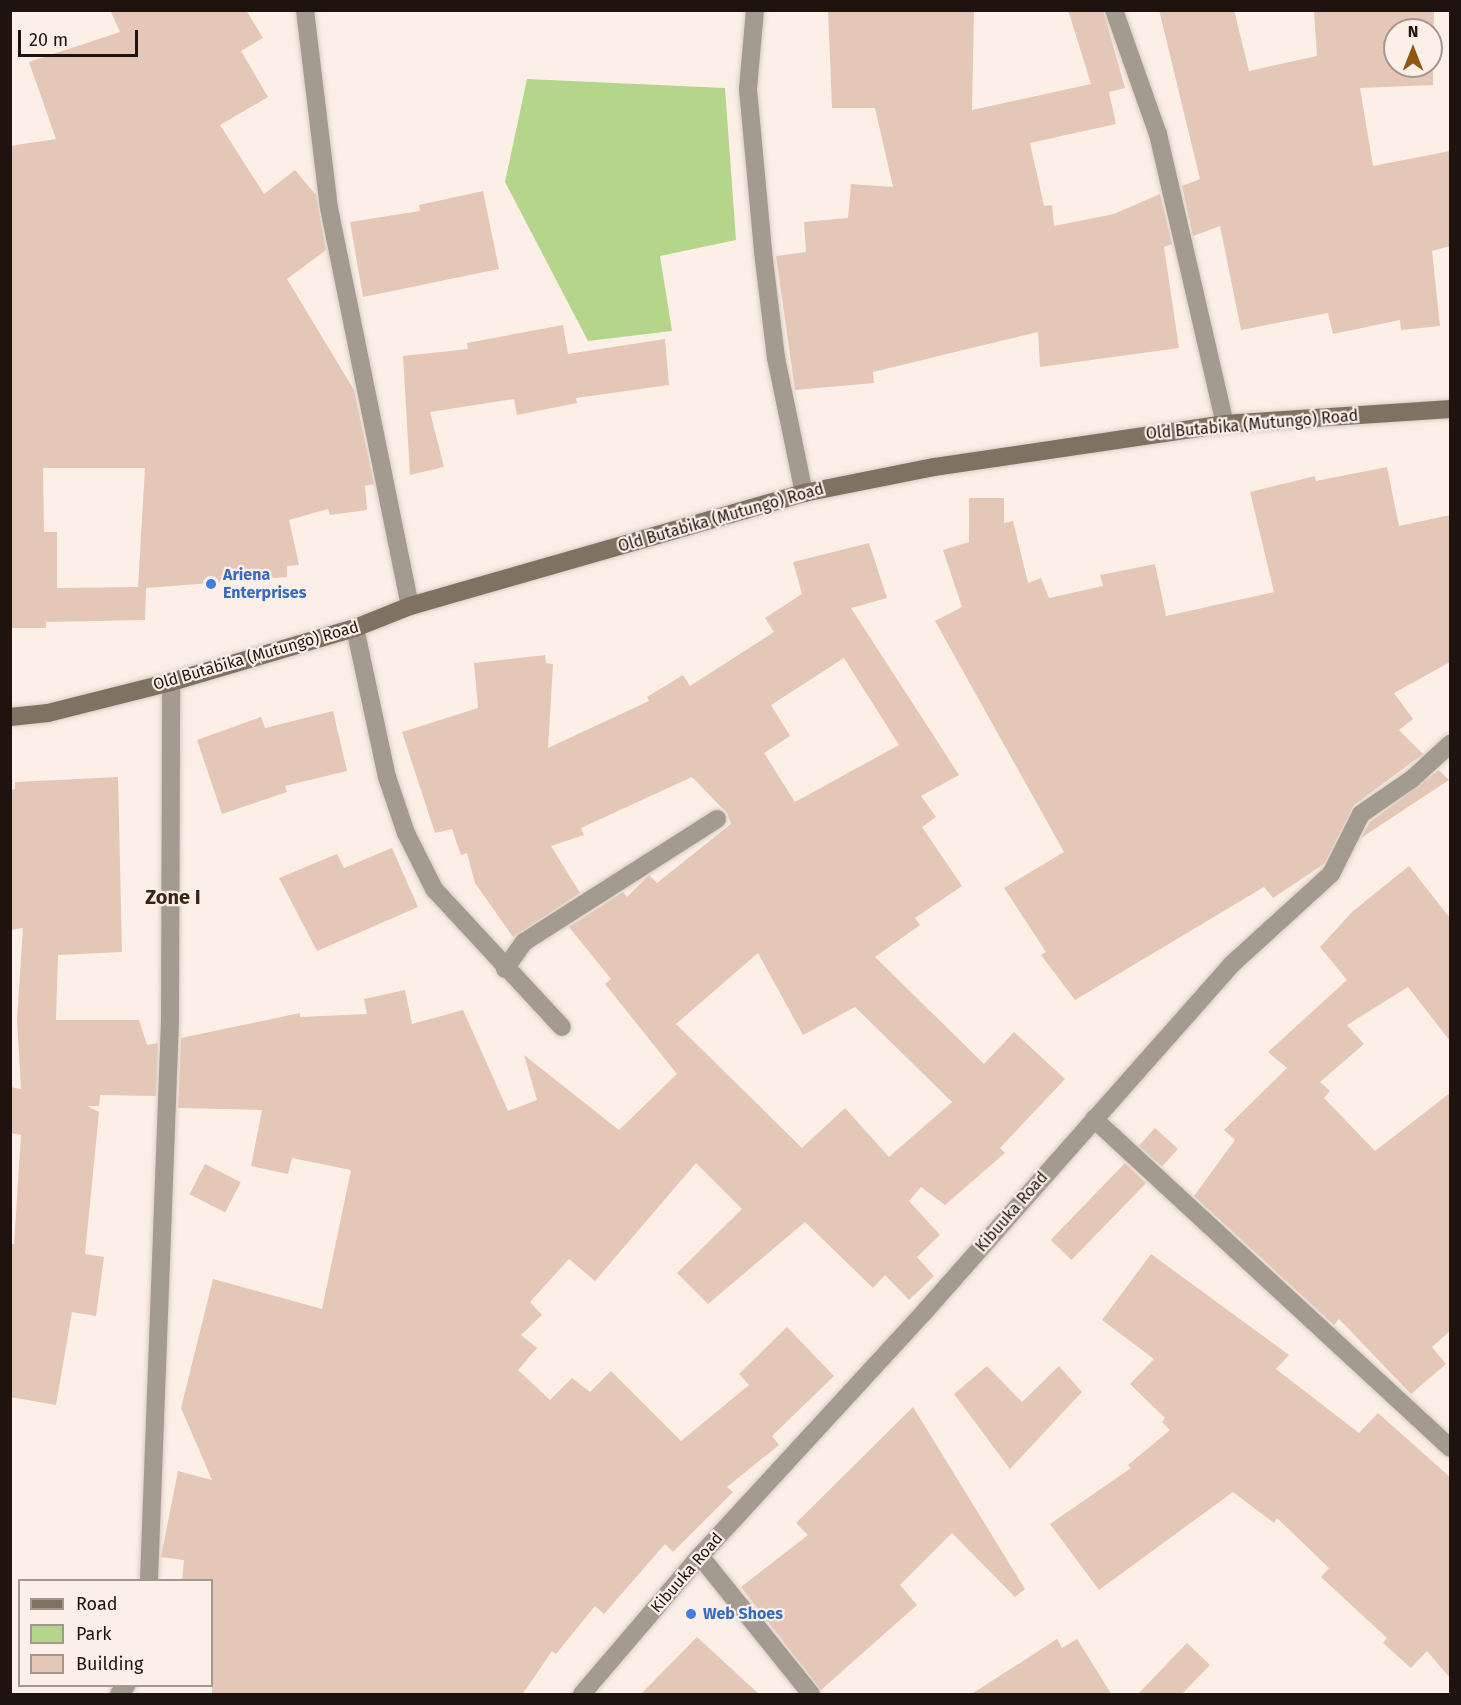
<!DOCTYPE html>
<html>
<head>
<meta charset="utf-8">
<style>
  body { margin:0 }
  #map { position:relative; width:1461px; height:1705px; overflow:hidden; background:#fcefe8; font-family:"Fira Sans",sans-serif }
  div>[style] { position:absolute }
  .green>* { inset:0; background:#b5d68a }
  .building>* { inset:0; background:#e5c7b7; transform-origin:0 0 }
  .roads { filter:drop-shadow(0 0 2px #d8ccc5) drop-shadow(0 0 2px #d8ccc5) }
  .street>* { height:18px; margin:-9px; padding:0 9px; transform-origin:9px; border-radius:9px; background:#a49b90 }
  .secondary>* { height:18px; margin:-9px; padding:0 9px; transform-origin:9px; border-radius:9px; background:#7e7262 }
  .dots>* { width:16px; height:16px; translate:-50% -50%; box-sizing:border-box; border:3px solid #fcefe8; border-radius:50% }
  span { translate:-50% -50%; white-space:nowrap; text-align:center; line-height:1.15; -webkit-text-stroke:4.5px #fcefe8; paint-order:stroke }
  .street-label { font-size:16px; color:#1e130e }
  .shop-label { font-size:16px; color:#366cbe; font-weight:700 }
  .left { translate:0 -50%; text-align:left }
  .quarter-label { font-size:20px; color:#3a2417; font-weight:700 }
  .frame { position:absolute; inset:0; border:12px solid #1e130e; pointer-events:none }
  .legend { position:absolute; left:18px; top:1579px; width:195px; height:108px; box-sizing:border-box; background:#fcefe8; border:2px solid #a39791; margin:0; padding:8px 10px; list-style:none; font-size:18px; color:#1e130e }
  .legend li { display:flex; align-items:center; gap:12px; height:30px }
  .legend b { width:30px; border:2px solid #a39791 }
  .north { position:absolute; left:1383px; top:18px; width:60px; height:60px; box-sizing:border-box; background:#fcefe8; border:2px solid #a39791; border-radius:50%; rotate:0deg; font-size:16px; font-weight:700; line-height:24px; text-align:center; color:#1e130e }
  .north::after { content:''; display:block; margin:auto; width:21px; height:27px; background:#905712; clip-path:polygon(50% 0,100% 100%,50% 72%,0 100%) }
  .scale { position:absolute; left:18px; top:30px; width:120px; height:27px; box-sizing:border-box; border:3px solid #1e130e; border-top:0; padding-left:8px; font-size:18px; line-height:21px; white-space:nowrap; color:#1e130e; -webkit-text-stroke:4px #fcefe8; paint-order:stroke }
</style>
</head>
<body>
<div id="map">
  <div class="green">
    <div style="clip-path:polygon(527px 79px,725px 88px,736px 240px,660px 256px,672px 331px,588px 341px,505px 182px)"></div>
  </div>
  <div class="building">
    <div style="clip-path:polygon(evenodd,110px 10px,246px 10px,263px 38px,241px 51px,268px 97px,220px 125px,264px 194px,295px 170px,316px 195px,326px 250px,287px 279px,354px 390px,374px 484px,365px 486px,367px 510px,330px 515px,328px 509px,289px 520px,299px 565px,287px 566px,287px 577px,146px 588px,145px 620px,46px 622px,46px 628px,10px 628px,10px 146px,56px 139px,29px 62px,120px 32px,110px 10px,43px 468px,145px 468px,138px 587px,57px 588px,57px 532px,44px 532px,43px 468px)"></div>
    <div style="clip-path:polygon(828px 10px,974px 10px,972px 110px,1091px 84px,1068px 10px,1103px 10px,1125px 88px,1109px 92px,1116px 124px,1030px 143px,1044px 206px,1052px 205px,1054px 226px,1114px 214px,1160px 194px,1172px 244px,1164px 247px,1179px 348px,1040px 367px,1038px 332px,873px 372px,874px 383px,795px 390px,776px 256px,806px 252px,804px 222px,848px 218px,851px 184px,893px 187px,875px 108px,832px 108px)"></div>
    <div style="clip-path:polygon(evenodd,1159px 10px,1234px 10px,1249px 71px,1317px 56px,1314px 10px,1434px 10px,1433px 85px,1360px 88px,1373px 166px,1450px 151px,1450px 246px,1432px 251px,1440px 326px,1401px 330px,1400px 320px,1333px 334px,1328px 313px,1241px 330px,1220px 226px,1193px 236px,1182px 186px,1200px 179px,1159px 10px,1395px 30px,1431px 30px,1431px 66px,1395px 66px,1395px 30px)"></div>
    <div style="clip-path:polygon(483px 191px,499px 269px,363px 297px,350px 222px,420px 211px,419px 205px)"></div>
    <div style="clip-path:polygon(563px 325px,568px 354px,665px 339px,669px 385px,576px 398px,577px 403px,517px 415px,514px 399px,430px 412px,444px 467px,410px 475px,403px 356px,468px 349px,467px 343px)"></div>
    <div style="clip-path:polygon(1387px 467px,1399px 526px,1450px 515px,1450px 662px,1394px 693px,1413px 719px,1399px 730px,1423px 754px,1354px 805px,1324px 864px,1273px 898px,1264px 887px,1075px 1000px,1041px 955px,1046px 952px,1004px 888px,1064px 852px,935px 621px,962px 607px,943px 550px,969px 542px,969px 498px,1004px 498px,1004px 523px,1013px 521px,1028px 583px,1041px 578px,1049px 598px,1103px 586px,1100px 575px,1155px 564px,1166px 616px,1274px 592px,1250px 492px,1315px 476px,1316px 481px)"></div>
    <div style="clip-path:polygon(evenodd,869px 543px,887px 598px,851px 608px,959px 775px,921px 796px,936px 817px,922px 827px,962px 886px,915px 918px,920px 925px,875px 957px,984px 1064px,1014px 1032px,1065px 1079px,1000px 1148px,1005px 1153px,945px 1205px,921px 1187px,909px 1201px,940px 1235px,917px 1257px,934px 1276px,909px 1300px,885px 1275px,873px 1288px,805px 1222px,708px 1304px,677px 1273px,742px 1209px,696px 1163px,595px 1281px,569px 1259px,530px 1302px,542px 1315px,521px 1335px,537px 1348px,518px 1370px,550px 1400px,572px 1378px,590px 1392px,611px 1371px,681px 1441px,749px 1385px,739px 1374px,787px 1327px,834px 1376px,772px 1436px,779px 1445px,727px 1487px,733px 1492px,673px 1552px,665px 1544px,604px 1614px,595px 1606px,556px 1654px,552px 1651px,522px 1695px,212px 1695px,212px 1581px,182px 1581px,184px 1560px,161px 1557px,178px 1471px,212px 1480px,181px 1408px,213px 1279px,322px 1309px,351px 1170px,292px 1158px,288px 1174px,251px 1166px,262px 1110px,178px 1108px,181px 1038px,300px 1013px,300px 1017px,367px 1014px,364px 999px,405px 990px,412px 1024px,463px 1010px,508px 1111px,537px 1100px,524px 1055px,619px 1130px,677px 1074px,605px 984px,611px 979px,569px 927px,623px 892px,627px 897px,649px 875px,657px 883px,731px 824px,727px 813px,692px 777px,581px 828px,584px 835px,551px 846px,580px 893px,513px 937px,475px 883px,467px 853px,461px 855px,452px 829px,435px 833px,402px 732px,478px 708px,474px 663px,545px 655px,546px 663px,553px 664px,548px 748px,649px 701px,647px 697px,683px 675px,690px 686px,774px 632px,765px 618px,802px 594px,793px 562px,869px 543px,844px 658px,899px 745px,795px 802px,764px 753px,790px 736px,771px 705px,844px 658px,869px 543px,758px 953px,803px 1035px,855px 1007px,952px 1102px,889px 1157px,845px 1108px,802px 1148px,676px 1024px,758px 953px)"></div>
    <div style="clip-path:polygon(333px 711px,347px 771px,285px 786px,287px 792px,222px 814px,197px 740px,261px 717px,265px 728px)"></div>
    <div style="clip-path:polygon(1439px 770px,1449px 780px,1361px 838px,1370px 822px)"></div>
    <div style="clip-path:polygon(118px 777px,122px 952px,58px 955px,56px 1020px,139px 1020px,147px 1045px,158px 1043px,156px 1096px,100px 1095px,99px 1106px,87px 1106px,99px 1112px,85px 1254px,104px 1257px,96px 1316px,72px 1312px,56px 1405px,10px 1397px,10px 1244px,14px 1244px,21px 1135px,10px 1133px,10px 1087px,21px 1089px,17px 1020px,23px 928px,10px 930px,10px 790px,15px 789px,15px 782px)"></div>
    <div style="clip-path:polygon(392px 848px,418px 907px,317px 951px,279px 878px,337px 854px,344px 868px)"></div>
    <div style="clip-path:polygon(1409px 866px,1450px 918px,1450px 1041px,1408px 987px,1347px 1025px,1364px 1044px,1320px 1082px,1330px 1091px,1324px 1098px,1375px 1151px,1450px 1093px,1450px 1331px,1432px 1347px,1446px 1364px,1411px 1394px,1339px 1319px,1334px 1325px,1194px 1196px,1235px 1140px,1224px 1130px,1287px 1068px,1268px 1052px,1347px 980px,1320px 947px,1353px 911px)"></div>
    <div style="left:1155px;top:1128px;width:31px;height:24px;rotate:42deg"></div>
    <div style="left:1125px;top:1163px;width:29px;height:107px;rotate:44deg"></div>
    <div style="left:205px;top:1164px;width:40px;height:34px;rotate:27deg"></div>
    <div style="clip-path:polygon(1151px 1254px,1289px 1355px,1276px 1369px,1359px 1433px,1378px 1413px,1450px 1477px,1450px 1678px,1427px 1651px,1411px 1668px,1383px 1643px,1387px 1638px,1321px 1577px,1329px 1568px,1277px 1518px,1274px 1523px,1233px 1492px,1099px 1590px,1050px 1524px,1131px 1468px,1128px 1465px,1170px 1430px,1162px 1422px,1165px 1418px,1130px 1384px,1154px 1359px,1102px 1320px)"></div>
    <div style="clip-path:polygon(987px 1366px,1022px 1402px,1059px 1366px,1082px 1392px,1010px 1469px,954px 1394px)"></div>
    <div style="clip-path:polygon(913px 1407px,1025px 1589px,1015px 1597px,952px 1533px,900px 1585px,917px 1605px,821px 1690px,741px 1587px,808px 1535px,796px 1523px)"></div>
    <div style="clip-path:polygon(697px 1637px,760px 1695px,640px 1695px)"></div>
    <div style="clip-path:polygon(1057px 1639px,1062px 1648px,1077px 1639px,1112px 1695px,970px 1695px)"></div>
    <div style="clip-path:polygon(1187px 1643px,1210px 1665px,1181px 1695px,1137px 1695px)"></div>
  </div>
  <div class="roads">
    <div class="street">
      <div style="left:305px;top:10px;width:199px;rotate:83.1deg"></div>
      <div style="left:329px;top:208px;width:406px;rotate:78.5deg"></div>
      <div style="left:755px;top:10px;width:79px;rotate:95.1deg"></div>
      <div style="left:748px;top:89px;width:164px;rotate:84.7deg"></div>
      <div style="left:763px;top:252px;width:107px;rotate:83deg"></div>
      <div style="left:776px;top:358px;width:138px;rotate:78.3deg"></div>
      <div style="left:1114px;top:10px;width:132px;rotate:70.5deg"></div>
      <div style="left:1158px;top:134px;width:298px;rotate:77deg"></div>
      <div style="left:355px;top:628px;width:152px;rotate:77.9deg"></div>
      <div style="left:387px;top:777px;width:59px;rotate:71.3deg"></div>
      <div style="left:406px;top:833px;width:63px;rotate:63.4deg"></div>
      <div style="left:434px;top:889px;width:188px;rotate:47.2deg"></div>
      <div style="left:505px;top:969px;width:33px;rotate:-55deg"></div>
      <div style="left:524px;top:942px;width:229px;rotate:-32.5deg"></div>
      <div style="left:1094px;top:1119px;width:485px;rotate:42.7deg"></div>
      <div style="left:700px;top:1556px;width:177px;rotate:51.2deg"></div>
      <div style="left:149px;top:1580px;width:560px;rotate:-87.85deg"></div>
      <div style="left:170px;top:1020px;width:338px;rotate:-89.8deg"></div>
      <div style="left:119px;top:1694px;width:11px;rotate:-49deg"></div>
      <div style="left:582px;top:1694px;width:182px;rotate:-49.5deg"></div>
      <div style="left:700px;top:1556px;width:334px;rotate:-47.4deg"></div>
      <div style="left:926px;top:1310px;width:460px;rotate:-48.5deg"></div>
      <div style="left:1231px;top:965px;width:135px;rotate:-42.3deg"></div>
      <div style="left:1331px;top:874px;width:67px;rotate:-63.4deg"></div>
      <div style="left:1361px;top:814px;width:62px;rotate:-34.5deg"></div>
      <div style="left:1412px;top:779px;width:52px;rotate:-42.6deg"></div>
    </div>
    <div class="secondary">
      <div style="left:10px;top:717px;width:38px;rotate:-6deg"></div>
      <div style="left:48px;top:713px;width:127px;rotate:-14.1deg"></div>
      <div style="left:171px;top:682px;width:192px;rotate:-16.4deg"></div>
      <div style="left:355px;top:628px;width:59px;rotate:-21.8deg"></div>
      <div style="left:410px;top:606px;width:410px;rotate:-16deg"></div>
      <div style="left:804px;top:493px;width:133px;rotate:-11.3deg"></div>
      <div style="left:934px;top:467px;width:294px;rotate:-8.4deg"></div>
      <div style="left:1225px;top:424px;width:225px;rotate:-3.8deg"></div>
    </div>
  </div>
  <div class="dots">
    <div style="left:211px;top:584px;background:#3f7fe0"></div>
    <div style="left:691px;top:1614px;background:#3f7fe0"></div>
  </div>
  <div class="street-label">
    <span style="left:1252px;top:425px;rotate:-5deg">Old Butabika (Mutungo) Road</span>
    <span style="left:721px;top:518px;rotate:-16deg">Old Butabika (Mutungo) Road</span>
    <span style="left:256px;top:656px;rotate:-16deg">Old Butabika (Mutungo) Road</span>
    <span style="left:1012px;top:1212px;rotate:-49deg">Kibuuka Road</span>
    <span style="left:687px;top:1573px;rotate:-49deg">Kibuuka Road</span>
  </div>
  <div class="shop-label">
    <span class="left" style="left:223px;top:584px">Ariena<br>Enterprises</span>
    <span class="left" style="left:703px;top:1614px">Web Shoes</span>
  </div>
  <div class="quarter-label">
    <span style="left:173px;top:897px">Zone I</span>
  </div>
  <div class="frame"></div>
  <ul class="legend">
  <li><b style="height:8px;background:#7e7262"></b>Road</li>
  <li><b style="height:16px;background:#b5d68a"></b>Park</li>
  <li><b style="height:16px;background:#e5c7b7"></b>Building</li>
  </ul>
  <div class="north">N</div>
  <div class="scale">20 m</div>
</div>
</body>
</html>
